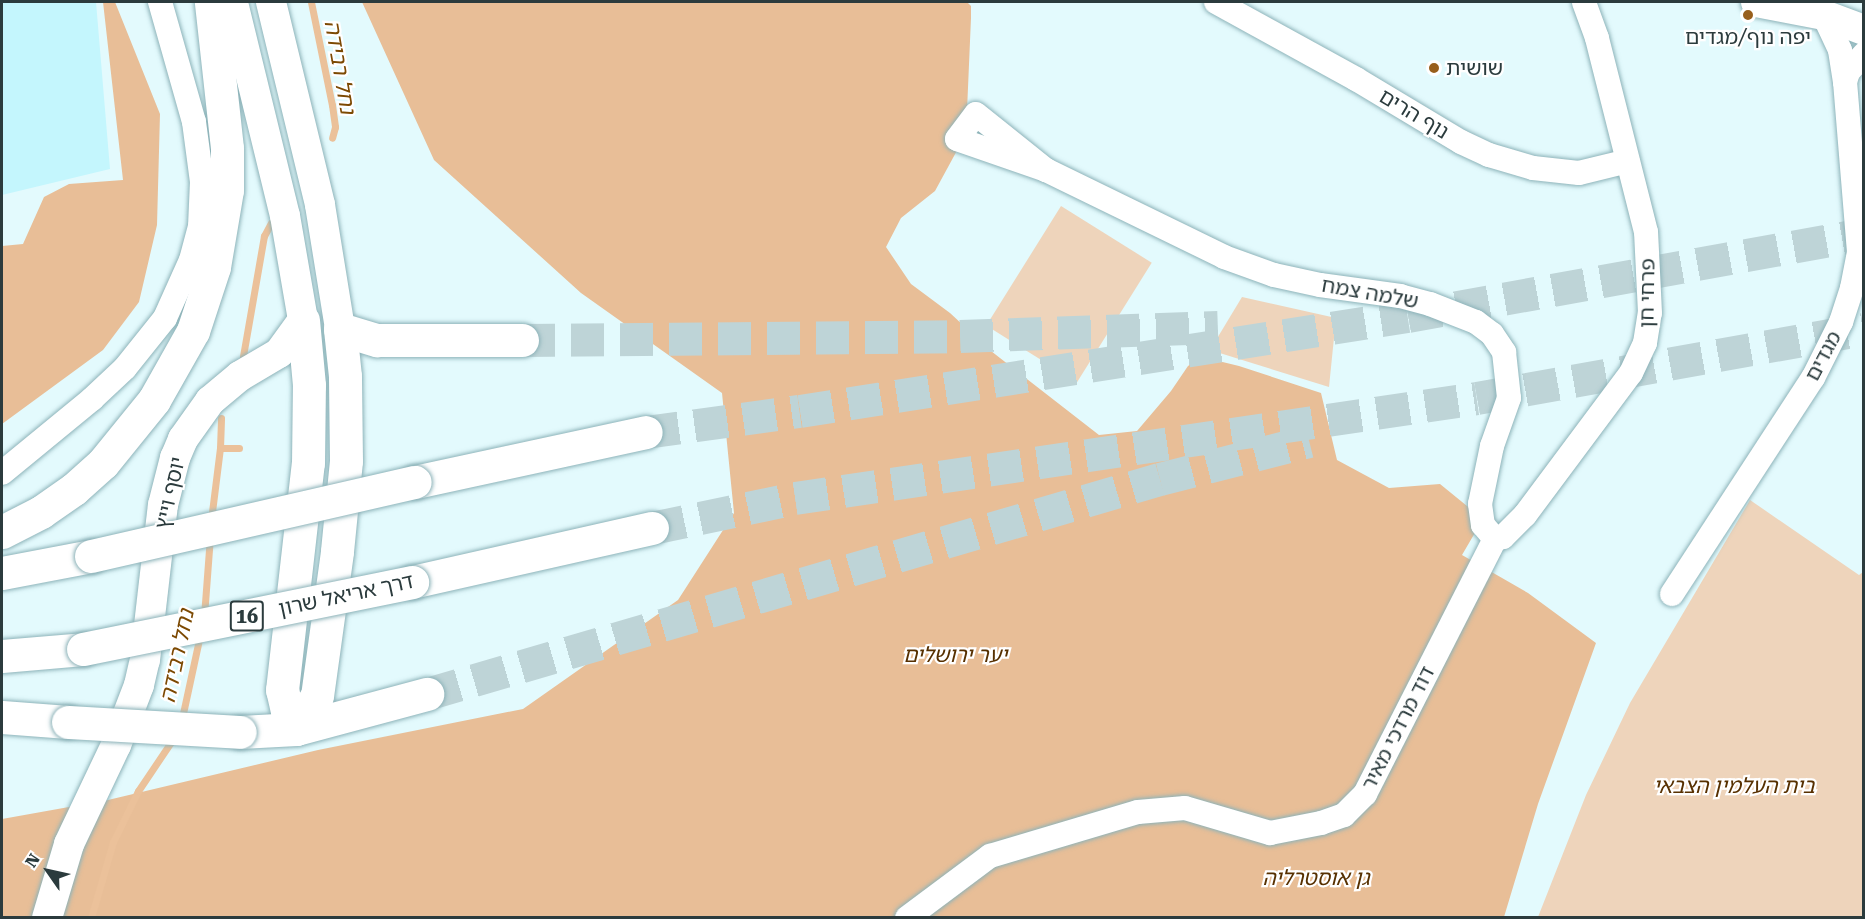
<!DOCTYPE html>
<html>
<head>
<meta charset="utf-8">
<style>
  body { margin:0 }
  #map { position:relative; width:1865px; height:919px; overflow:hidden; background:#e3fafd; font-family:"Roboto Serif","Noto Sans Hebrew",serif }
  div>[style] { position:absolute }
  .built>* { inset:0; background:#c4f6fd }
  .green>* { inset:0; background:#eed4bb; transform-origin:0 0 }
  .forest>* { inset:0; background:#e8be97 }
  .stream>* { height:7px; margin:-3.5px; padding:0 3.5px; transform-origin:3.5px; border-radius:3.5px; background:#ebc19a }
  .highway-tunnel>* { height:33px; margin-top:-16.5px; transform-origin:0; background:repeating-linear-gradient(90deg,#bed4d7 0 33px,transparent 0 49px) }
  .roads { filter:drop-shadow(0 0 2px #8db3b9) drop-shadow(0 0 2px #8db3b9) }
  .minor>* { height:24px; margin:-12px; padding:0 12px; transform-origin:12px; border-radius:12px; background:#fff }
  .major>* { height:30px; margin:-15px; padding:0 15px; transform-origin:15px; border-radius:15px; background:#fff }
  .highway>* { height:33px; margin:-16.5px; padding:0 16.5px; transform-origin:16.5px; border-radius:16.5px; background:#fff }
  .bridges { filter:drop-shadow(0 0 2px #8db3b9) drop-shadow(0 0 2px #8db3b9) }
  .highway-bridge>* { height:33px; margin:-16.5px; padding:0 16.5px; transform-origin:16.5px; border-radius:16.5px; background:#fff }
  .dots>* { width:16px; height:16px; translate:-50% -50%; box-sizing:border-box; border:3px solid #fff; border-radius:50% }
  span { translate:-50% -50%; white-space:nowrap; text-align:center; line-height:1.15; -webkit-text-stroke:4.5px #fff; paint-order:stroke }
  .shield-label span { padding:2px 4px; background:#fff; border:2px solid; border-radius:4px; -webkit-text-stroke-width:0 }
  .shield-label { font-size:20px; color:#2b3b3d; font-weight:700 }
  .poi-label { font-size:21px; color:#2b3b3d }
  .left { translate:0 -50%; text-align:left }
  .street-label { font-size:21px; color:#2b3b3d }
  .park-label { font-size:21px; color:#573000; font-style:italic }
  .water-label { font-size:22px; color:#7c4902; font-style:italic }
  .frame { position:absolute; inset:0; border:3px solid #2b3b3d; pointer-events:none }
  .north { position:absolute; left:18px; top:841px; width:60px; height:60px; -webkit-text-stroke:4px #fff; paint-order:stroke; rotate:304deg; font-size:16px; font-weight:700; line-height:24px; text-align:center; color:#2b3b3d }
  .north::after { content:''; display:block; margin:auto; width:21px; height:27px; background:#2b3b3d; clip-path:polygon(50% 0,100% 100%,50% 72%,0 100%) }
</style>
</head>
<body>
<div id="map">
  <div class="built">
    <div style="clip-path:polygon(2px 2px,96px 2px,110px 169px,2px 195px)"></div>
  </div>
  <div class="green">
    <div style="left:1061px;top:206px;width:107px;height:141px;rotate:32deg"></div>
    <div style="clip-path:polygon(1242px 297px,1336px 318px,1329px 387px,1210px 350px)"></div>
    <div style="clip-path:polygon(1750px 500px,1859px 575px,1863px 572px,1863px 917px,1538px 917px,1586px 795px,1630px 703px)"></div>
  </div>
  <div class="forest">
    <div style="clip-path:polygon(103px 2px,115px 2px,160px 114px,157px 225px,139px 302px,103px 350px,2px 424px,2px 246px,23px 244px,44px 197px,69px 184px,123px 180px)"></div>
    <div style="clip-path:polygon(362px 2px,967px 2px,971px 6px,971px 18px,966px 134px,935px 191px,901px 218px,886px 247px,911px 284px,950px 313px,991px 351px,1099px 435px,1137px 431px,1171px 391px,1188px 366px,1202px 357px,1239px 366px,1321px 393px,1337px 460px,1389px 488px,1440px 484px,1483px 519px,1462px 555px,1528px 593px,1596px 643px,1538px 804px,1504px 917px,2px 918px,2px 819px,108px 800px,318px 750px,523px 709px,678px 600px,734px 513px,722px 393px,581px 293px,434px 160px)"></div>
  </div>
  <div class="stream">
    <div style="left:311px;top:2px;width:105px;rotate:78.5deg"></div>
    <div style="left:332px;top:105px;width:22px;rotate:82deg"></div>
    <div style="left:335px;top:127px;width:11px;rotate:105deg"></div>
    <div style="left:243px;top:356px;width:122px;rotate:-80.1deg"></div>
    <div style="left:264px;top:236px;width:15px;rotate:-62deg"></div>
    <div style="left:220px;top:448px;width:19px"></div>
    <div style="left:211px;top:520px;width:73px;rotate:-82.9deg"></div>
    <div style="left:220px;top:448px;width:30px;rotate:-88deg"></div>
    <div style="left:204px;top:616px;width:79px;rotate:-85.7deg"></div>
    <div style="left:182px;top:718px;width:85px;rotate:-77.8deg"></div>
    <div style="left:91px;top:918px;width:79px;rotate:-73.9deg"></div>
    <div style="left:113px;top:842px;width:57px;rotate:-63.9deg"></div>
    <div style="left:138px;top:791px;width:63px;rotate:-56.1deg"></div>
  </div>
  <div class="highway-tunnel">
    <div style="left:522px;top:340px;width:438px;rotate:-0.5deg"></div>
    <div style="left:960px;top:336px;width:258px;rotate:-2deg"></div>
    <div style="left:646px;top:432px;width:155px;rotate:-7.8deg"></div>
    <div style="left:800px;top:411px;width:615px;rotate:-8.88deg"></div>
    <div style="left:1408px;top:316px;width:463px;rotate:-10.2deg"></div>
    <div style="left:652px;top:528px;width:146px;rotate:-11.8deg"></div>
    <div style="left:795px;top:498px;width:689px;rotate:-8.34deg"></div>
    <div style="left:1477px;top:398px;width:393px;rotate:-10.1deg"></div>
    <div style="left:427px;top:694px;width:764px;rotate:-16.35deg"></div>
    <div style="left:1160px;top:479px;width:154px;rotate:-14.3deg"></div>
  </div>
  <div class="roads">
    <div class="minor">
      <div style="left:1216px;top:2px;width:160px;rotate:28.8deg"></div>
      <div style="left:1356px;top:79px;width:122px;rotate:31deg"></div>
      <div style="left:1461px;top:142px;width:31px;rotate:25deg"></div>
      <div style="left:1489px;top:155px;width:46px;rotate:16.5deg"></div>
      <div style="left:1533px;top:168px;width:46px;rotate:6.2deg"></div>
      <div style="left:1579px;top:173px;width:50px;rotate:-13.8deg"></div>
      <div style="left:1845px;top:82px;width:10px;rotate:-73deg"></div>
      <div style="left:1848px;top:72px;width:24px;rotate:-48deg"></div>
      <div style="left:1046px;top:170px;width:94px;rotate:-160.8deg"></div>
      <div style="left:957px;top:139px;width:31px;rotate:-53deg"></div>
      <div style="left:976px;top:114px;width:90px;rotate:38.7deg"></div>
      <div style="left:1046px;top:170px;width:198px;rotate:26deg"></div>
      <div style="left:1224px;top:257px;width:53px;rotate:19.8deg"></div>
      <div style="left:1274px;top:275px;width:47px;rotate:12.3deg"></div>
      <div style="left:1320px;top:285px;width:81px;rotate:7.8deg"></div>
      <div style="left:1400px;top:296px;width:31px;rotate:15deg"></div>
      <div style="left:1430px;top:304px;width:49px;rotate:21.4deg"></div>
      <div style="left:1476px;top:322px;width:20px;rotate:37deg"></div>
      <div style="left:1492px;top:334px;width:22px;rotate:56deg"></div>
      <div style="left:1504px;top:352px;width:46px;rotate:83.8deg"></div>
      <div style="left:1509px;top:398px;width:51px;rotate:109.5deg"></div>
      <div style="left:1492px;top:446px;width:59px;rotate:101.7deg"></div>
      <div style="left:1480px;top:504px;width:21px;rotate:82deg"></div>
      <div style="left:1483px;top:525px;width:18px;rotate:49deg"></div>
      <div style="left:2px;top:473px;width:117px;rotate:-39.4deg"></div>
      <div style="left:92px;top:399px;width:45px;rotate:-43.2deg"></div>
      <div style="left:125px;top:368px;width:64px;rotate:-51.3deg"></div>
      <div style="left:165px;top:318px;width:64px;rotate:-65.9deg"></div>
      <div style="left:191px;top:260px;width:34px;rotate:-75deg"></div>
      <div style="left:200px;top:227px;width:45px;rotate:-87.5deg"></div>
      <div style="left:202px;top:182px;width:61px;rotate:-97.6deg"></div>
      <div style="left:194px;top:122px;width:125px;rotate:-105.8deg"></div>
      <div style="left:1495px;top:539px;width:8px;rotate:-14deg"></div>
      <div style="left:1503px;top:537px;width:31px;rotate:-45deg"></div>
      <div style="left:1525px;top:515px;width:177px;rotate:-53.3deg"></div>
      <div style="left:1631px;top:373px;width:33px;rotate:-65deg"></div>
      <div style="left:1645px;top:343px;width:30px;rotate:-81deg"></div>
      <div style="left:1650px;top:313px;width:81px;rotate:-92.8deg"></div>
      <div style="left:1646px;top:232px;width:200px;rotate:-104.2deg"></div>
      <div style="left:1597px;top:38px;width:38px;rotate:-110deg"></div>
      <div style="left:1672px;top:594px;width:258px;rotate:-56.9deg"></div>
      <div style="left:1813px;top:378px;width:63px;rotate:-63.4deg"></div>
      <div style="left:1841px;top:322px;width:36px;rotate:-72deg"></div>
      <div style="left:1852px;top:288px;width:37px;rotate:-79deg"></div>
      <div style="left:1859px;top:252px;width:171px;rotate:-94.7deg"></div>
      <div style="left:1845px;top:82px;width:32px;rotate:-99deg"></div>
      <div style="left:1840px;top:50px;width:38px;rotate:-115deg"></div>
      <div style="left:907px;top:918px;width:104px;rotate:-36.8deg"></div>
      <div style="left:990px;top:856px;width:154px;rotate:-16.6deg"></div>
      <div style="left:1138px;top:812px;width:47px;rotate:-4.9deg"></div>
      <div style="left:1185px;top:808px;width:89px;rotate:16.4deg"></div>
      <div style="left:1270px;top:833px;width:52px;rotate:-11.1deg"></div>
      <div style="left:1321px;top:823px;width:24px;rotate:-19deg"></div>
      <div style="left:1344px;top:815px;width:30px;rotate:-45deg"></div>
      <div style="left:1365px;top:794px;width:286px;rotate:-63deg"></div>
    </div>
    <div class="major">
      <div style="left:271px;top:2px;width:209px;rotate:76.4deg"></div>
      <div style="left:320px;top:205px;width:126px;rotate:80.8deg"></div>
      <div style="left:1756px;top:2px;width:69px;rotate:10.8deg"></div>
      <div style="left:1824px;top:15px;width:43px;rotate:20.6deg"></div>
      <div style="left:47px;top:918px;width:77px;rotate:-73.4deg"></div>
      <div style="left:69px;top:844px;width:110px;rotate:-64.6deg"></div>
      <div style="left:116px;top:745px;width:64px;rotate:-69deg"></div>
      <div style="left:139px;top:685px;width:26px;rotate:-77deg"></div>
      <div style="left:145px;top:660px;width:156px;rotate:-83.4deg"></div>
      <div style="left:163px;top:505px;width:49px;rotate:-75.7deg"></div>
      <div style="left:175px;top:458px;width:21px;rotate:-67deg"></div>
      <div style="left:183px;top:439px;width:47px;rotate:-54.6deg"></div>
      <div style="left:210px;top:401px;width:39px;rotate:-40deg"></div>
      <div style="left:240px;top:376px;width:45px;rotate:-30.5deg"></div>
      <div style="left:279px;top:353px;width:41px;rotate:-54deg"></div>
      <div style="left:303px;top:320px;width:106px;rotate:-99.8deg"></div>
      <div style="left:285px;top:216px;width:220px;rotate:-103.7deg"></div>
    </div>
    <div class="highway">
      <div style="left:415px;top:482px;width:236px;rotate:-12.2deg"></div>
      <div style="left:2px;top:532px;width:44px;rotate:-27.1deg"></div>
      <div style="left:41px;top:512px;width:40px;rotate:-34.9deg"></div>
      <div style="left:74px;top:489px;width:39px;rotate:-42deg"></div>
      <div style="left:103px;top:463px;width:81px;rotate:-51deg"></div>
      <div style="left:154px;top:400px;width:79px;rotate:-60.5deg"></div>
      <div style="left:193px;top:331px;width:67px;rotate:-71.8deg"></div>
      <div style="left:214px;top:267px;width:78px;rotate:-80.4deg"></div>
      <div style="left:227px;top:190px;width:42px;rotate:-90deg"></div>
      <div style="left:227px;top:148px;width:147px;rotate:-96.3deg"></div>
      <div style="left:2px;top:573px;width:91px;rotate:-10.8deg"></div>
      <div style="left:412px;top:582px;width:246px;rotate:-12.7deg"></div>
      <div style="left:2px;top:656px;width:81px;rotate:-4.9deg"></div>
      <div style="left:2px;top:717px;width:66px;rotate:4.3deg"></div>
      <div style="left:296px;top:729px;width:39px;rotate:-58deg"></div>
      <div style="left:317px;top:696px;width:146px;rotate:-82.1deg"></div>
      <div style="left:337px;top:551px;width:90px;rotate:-84.3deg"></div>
      <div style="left:346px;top:461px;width:85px;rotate:-90.7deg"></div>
      <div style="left:345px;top:376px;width:47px;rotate:-96.1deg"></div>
      <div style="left:340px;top:329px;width:39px;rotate:17deg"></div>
      <div style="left:377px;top:340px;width:145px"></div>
      <div style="left:296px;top:729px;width:20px;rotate:-117deg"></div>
      <div style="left:287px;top:711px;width:22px;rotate:-103deg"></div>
      <div style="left:282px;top:690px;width:228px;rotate:-83.5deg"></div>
      <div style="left:308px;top:463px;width:78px;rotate:-89.3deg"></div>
      <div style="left:309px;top:385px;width:65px;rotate:-95.3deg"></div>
      <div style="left:240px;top:732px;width:56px;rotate:-3.1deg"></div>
      <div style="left:296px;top:729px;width:136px;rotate:-15deg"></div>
    </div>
  </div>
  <div class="bridges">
    <div class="highway-bridge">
      <div style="left:91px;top:556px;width:332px;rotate:-12.9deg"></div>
      <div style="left:83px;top:649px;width:336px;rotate:-11.5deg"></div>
      <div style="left:68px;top:722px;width:172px;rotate:3.3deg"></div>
    </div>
  </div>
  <div class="dots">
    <div style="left:1748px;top:15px;background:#985f1c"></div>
    <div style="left:1434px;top:68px;background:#985f1c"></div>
  </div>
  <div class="shield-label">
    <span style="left:247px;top:616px">16</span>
  </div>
  <div class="poi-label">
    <span style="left:1748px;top:37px">יפה נוף/מגדים</span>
    <span class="left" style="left:1446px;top:68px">שושית</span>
  </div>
  <div class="street-label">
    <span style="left:1414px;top:114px;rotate:31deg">נוף הרים</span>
    <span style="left:1370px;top:293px;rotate:10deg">שלמה צמח</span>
    <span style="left:1647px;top:293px;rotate:-89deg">פרחי חן</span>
    <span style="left:1823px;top:356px;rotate:-62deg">מגדים</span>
    <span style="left:170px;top:493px;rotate:-77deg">יוסף וייץ</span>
    <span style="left:346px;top:595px;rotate:-12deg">דרך אריאל שרון</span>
    <span style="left:1398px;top:728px;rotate:-63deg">דוד מרדכי מאיר</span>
  </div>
  <div class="park-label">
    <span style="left:955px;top:655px">יער ירושלים</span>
    <span style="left:1734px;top:786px">בית העלמין הצבאי</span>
    <span style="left:1316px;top:878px">גן אוסטרליה</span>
  </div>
  <div class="water-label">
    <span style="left:340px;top:67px;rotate:80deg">נחל רבידה</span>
    <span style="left:177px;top:656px;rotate:-78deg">נחל רבידה</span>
  </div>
  <div class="frame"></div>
  <div class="north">N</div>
</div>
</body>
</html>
